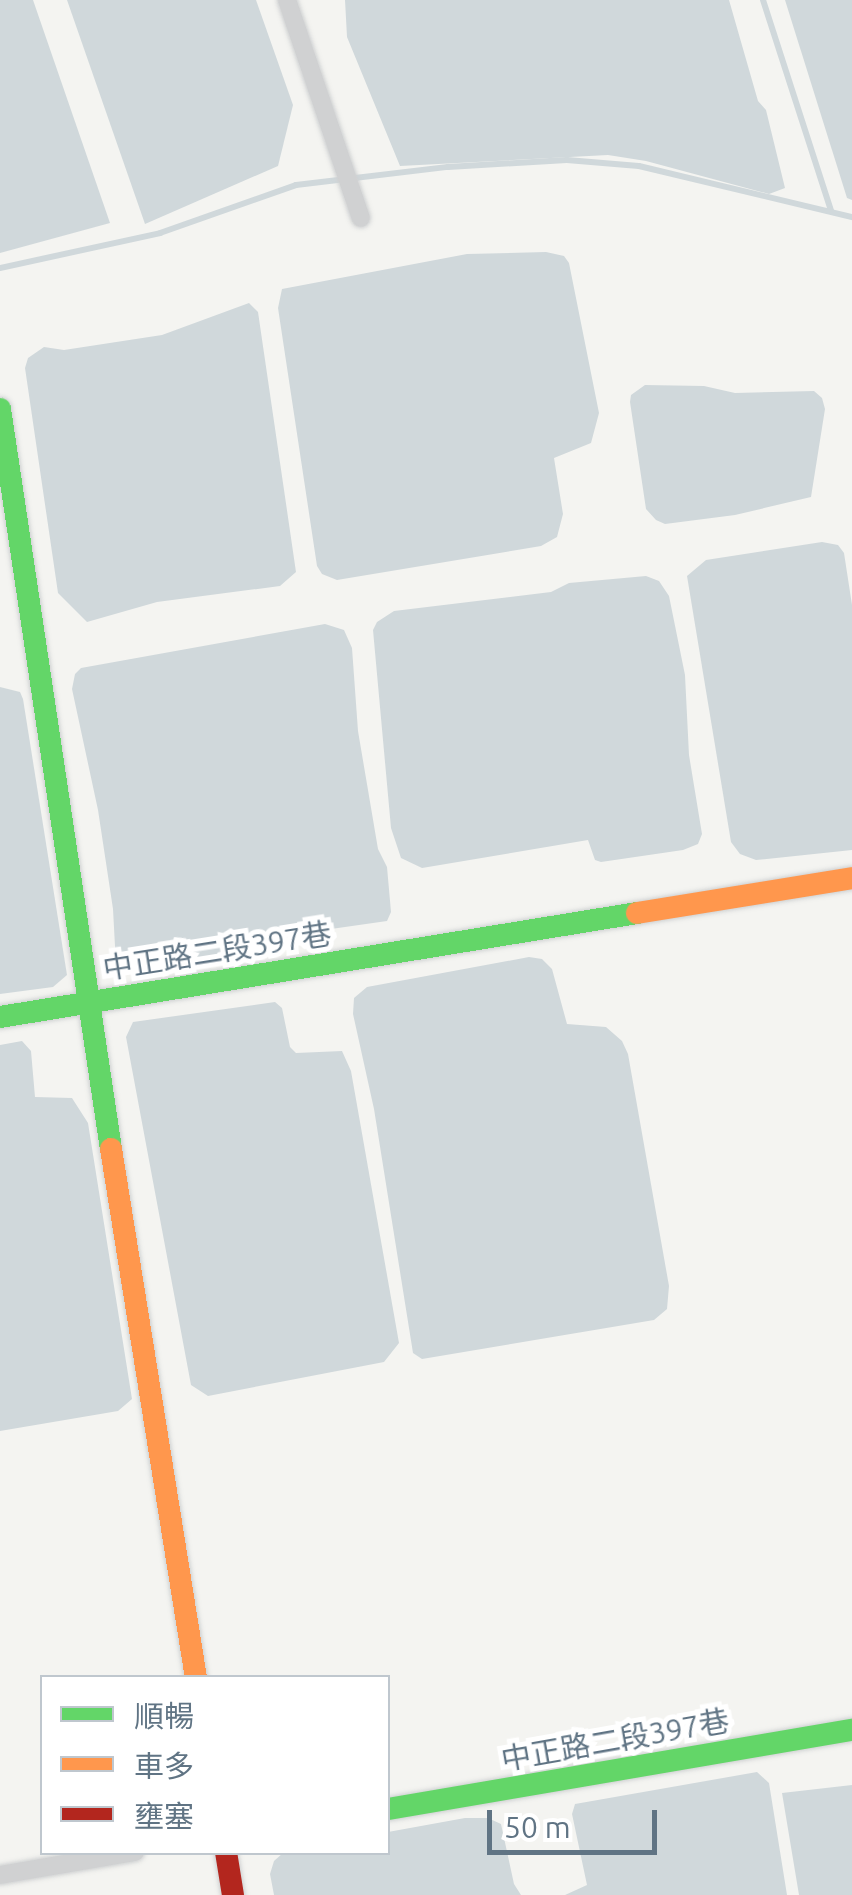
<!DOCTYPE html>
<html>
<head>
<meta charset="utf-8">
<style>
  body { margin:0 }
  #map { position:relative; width:852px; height:1895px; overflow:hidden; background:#f4f4f1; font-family:Ubuntu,"Noto Sans TC",sans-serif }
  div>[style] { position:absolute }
  .water>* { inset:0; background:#d0d8db }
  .stream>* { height:6px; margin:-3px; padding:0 3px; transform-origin:3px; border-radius:3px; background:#d0d8db }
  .roads { filter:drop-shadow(0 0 2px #cfd1d2) drop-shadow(0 0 2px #cfd1d2) }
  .street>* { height:18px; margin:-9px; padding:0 9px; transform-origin:9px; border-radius:9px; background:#d0d1d2 }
  .fast>* { height:22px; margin:-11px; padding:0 11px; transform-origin:11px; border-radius:11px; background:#63d668 }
  .slow>* { height:22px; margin:-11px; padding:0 11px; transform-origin:11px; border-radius:11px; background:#ff974d }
  .jam>* { height:22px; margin:-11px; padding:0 11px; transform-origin:11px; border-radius:11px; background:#b3261e }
  span { translate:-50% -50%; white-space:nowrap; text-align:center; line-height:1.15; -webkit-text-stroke:10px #fff; paint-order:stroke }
  .street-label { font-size:30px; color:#607484 }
  .legend { position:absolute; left:40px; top:1675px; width:350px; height:180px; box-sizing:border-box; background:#fff; border:2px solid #bfc7ce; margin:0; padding:12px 18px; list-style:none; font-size:30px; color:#607484 }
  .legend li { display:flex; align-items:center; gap:20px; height:50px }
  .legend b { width:50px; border:2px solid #bfc7ce }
  .scale { position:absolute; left:487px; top:1810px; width:170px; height:45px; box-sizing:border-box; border:5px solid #607484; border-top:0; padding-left:12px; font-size:30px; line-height:35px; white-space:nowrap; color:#607484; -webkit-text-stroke:8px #fff; paint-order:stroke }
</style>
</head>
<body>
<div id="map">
  <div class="water">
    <div style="clip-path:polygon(0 0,33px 0,110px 223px,0 253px)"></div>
    <div style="clip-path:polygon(67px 0,256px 0,293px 105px,278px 166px,145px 224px)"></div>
    <div style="clip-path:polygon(345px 0,729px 0,758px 101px,766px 110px,785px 188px,769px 194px,646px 161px,608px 155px,400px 166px,347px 37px)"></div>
    <div style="clip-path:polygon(785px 0,852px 0,852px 200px,847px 198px)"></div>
    <div style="clip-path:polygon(546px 252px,564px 256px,569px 263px,599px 413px,591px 443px,554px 458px,563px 514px,557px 537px,541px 546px,337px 580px,322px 574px,317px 566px,278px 308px,282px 289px,467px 254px)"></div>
    <div style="clip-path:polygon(249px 303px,258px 312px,296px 572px,280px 586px,157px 602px,87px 622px,58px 593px,25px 368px,28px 358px,44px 347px,64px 350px,162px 335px)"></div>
    <div style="clip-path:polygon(645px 385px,704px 386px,735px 393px,814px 391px,822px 398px,825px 409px,811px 497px,735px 515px,665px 524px,656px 520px,646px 509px,630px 402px,631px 395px)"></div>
    <div style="clip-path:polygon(822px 542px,838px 545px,844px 553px,852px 605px,852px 850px,756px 860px,740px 854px,731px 842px,687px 576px,706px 560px)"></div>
    <div style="clip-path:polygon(646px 576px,659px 581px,669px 596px,685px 675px,689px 755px,702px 834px,698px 844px,683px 850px,601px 862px,595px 860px,588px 840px,422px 868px,401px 858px,391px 828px,373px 630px,377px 622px,394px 611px,551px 592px,569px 583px)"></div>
    <div style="clip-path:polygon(325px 624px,344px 630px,352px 648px,358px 731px,378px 849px,387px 867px,391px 912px,387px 921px,268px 938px,243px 952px,202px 957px,192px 964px,121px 971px,116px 965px,113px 909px,98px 810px,72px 689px,75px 674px,81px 668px)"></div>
    <div style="clip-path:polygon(0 687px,20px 692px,23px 699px,67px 975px,53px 987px,0 994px)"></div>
    <div style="clip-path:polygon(529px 957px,542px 959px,552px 969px,567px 1024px,606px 1027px,622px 1041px,628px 1054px,669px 1286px,667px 1309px,654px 1320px,422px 1359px,413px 1353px,374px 1109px,353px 1014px,354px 998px,367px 987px)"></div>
    <div style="clip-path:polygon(275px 1002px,282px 1008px,290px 1047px,296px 1053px,342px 1051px,351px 1071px,399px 1343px,384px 1362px,208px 1396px,191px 1385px,126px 1037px,133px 1022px)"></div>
    <div style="clip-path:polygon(22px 1041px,31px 1051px,35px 1097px,72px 1098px,88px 1123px,132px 1399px,118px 1411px,0 1431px,0 1045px)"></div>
    <div style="clip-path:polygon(757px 1772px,769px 1783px,787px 1895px,565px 1895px,587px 1885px,572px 1814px,575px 1804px)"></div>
    <div style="clip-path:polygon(852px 1785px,852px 1895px,799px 1895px,782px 1793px)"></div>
    <div style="clip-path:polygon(465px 1818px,488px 1818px,501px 1824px,514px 1884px,521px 1895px,274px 1895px,270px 1874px,274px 1861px,283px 1853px,388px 1852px,388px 1832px)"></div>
  </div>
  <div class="stream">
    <div style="left:763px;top:0;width:222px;rotate:72.1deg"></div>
    <div style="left:0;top:268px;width:164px;rotate:-12.3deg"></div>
    <div style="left:160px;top:233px;width:144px;rotate:-19.4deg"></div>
    <div style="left:296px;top:185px;width:153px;rotate:-6.8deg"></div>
    <div style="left:448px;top:167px;width:119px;rotate:-3.4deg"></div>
    <div style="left:567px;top:160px;width:72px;rotate:4.8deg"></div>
    <div style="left:639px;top:166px;width:219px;rotate:13.5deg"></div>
  </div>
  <div class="roads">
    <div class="street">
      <div style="left:287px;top:0;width:230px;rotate:71.3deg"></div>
      <div style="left:0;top:1875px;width:137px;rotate:-9.7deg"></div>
    </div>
    <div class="fast">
      <div style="left:0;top:409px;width:748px;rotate:81.47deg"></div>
      <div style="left:0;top:1017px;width:645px;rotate:-9.27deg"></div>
      <div style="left:388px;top:1809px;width:471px;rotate:-9.7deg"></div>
    </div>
    <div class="slow">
      <div style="left:637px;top:913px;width:218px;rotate:-9.2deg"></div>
      <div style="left:111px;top:1149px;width:536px;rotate:80.87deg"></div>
    </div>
    <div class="jam">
      <div style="left:226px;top:1852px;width:44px;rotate:80.8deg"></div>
    </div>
  </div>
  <div class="street-label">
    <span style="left:217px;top:951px;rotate:-9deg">中正路二段397巷</span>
    <span style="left:615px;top:1740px;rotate:-10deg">中正路二段397巷</span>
  </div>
  <ul class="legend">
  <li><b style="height:12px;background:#63d668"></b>順暢</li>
  <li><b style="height:12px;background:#ff974d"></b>車多</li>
  <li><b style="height:12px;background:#b3261e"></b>壅塞</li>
  </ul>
  <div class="scale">50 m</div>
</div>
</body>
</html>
